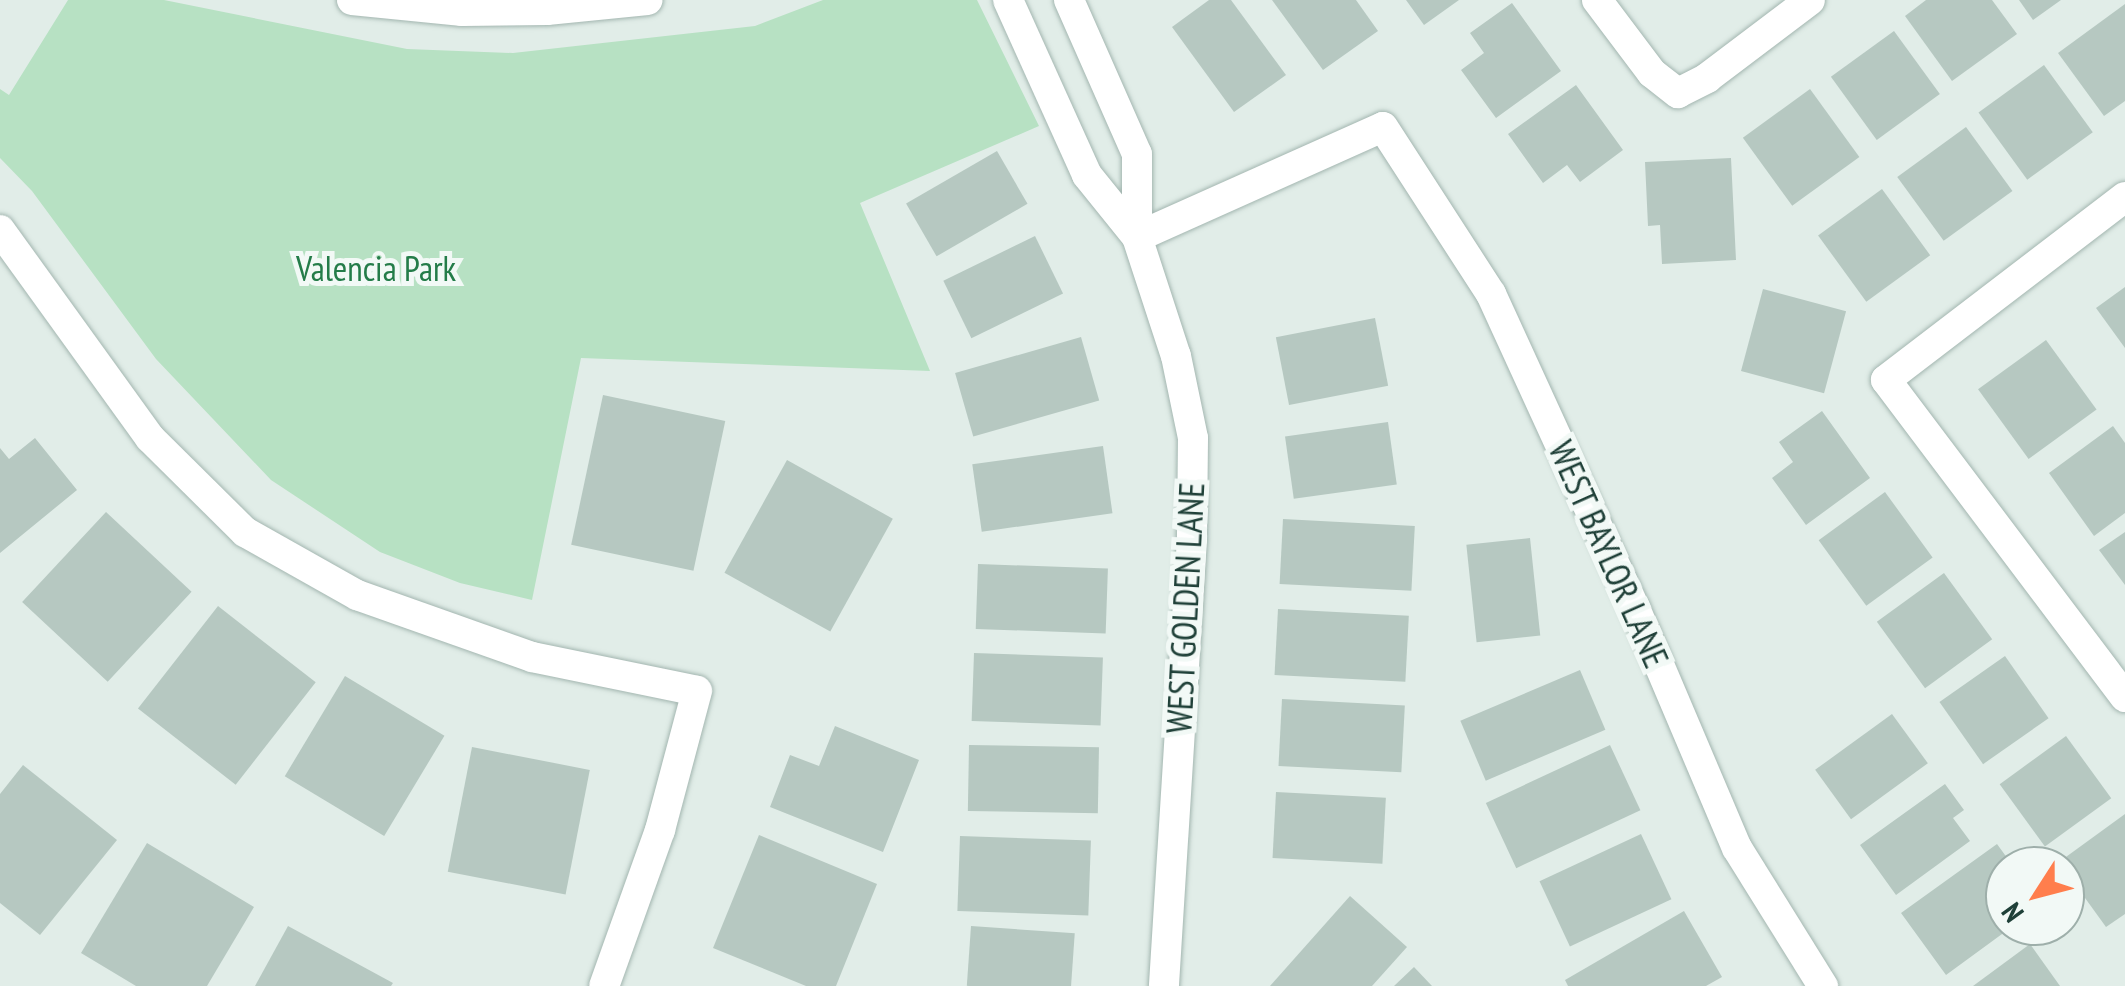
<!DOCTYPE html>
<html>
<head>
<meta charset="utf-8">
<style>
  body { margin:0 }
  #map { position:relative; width:2125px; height:986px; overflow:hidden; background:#e1ede8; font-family:"PT Sans Narrow",sans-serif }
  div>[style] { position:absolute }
  .green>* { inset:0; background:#b7e1c3 }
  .building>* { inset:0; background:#b6c8c1; transform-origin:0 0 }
  .roads { filter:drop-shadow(0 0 2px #a3b6b0) drop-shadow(0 0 2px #a3b6b0) }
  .street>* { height:30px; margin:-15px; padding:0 15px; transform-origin:15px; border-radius:15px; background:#fff }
  .secondary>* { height:30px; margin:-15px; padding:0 15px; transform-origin:15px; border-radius:15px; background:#fff }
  span { translate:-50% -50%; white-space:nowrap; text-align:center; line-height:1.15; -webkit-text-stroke:10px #f2f9f6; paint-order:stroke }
  .park-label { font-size:35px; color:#247c49 }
  .street-label { font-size:35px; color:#1f4038 }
  .north { position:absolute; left:1985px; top:846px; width:100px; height:100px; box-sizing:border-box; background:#f2f9f6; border:2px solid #9eafaa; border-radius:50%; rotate:234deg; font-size:28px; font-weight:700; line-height:40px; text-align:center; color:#1f4038 }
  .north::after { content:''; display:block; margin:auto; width:35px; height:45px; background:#ff7e4d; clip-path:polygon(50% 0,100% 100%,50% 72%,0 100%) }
</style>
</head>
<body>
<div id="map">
  <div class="green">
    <div style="clip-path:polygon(68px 0,164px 0,407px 49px,513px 53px,755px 26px,823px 0,977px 0,1039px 126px,860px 203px,930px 371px,581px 358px,532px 600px,460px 583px,380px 552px,271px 480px,156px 359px,32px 191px,0 158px,0 89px,9px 95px)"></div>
  </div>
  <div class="building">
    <div style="clip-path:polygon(1209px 0,1231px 0,1286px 75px,1234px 112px,1172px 27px)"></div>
    <div style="clip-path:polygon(1272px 0,1356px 0,1378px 31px,1323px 70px)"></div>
    <div style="clip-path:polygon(1406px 0,1459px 0,1424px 25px)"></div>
    <div style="clip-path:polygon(1926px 0,1992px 0,2017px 34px,1952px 81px,1905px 16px)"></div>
    <div style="clip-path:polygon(2019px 0,2061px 0,2033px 20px)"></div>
    <div style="clip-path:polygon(1512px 3px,1561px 71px,1496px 118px,1461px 70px,1484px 53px,1470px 33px)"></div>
    <div style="clip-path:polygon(2125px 4px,2125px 101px,2104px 116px,2058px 53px)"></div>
    <div style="left:1894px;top:31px;width:78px;height:78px;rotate:54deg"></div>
    <div style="left:2044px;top:65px;width:83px;height:81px;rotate:54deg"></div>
    <div style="clip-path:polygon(1576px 85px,1623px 150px,1580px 182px,1567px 165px,1543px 183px,1508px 134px)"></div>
    <div style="left:1810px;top:89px;width:84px;height:83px;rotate:54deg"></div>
    <div style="left:1966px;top:127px;width:79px;height:85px;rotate:54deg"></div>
    <div style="left:997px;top:151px;width:61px;height:105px;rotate:60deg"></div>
    <div style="clip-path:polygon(1731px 158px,1736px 260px,1662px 264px,1660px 225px,1648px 226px,1645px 162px)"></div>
    <div style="left:1882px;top:189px;width:82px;height:79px;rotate:54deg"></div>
    <div style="left:1035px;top:236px;width:64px;height:102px;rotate:64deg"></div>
    <div style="clip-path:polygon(2125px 287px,2125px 348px,2096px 308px)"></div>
    <div style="left:1763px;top:289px;width:86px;height:85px;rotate:15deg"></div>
    <div style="left:1375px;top:318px;width:69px;height:101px;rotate:79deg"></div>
    <div style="left:1081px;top:337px;width:66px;height:131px;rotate:74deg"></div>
    <div style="left:2046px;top:340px;width:86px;height:84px;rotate:54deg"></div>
    <div style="left:603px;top:395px;width:125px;height:153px;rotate:12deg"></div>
    <div style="clip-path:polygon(1822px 411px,1870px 478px,1806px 525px,1772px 478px,1793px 462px,1779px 442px)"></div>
    <div style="left:1388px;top:422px;width:63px;height:104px;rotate:82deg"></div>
    <div style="clip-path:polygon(2113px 426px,2125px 443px,2125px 513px,2094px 536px,2049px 473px)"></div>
    <div style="clip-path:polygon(35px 438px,77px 490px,0 553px,0 448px,9px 459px)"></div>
    <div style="left:1103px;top:446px;width:68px;height:132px;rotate:82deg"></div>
    <div style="left:787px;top:460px;width:121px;height:129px;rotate:29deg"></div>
    <div style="left:1885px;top:492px;width:81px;height:82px;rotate:54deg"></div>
    <div style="left:106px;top:512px;width:117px;height:123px;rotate:43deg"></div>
    <div style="left:1283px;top:519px;width:132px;height:65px;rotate:3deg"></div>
    <div style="clip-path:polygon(2125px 532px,2125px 585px,2099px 550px)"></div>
    <div style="left:1530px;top:538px;width:98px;height:64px;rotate:84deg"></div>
    <div style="left:978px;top:564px;width:130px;height:65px;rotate:2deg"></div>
    <div style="left:1944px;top:573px;width:82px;height:83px;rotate:54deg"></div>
    <div style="left:218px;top:606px;width:124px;height:130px;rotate:38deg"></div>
    <div style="left:1278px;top:609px;width:131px;height:66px;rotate:3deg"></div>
    <div style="left:974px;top:653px;width:129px;height:68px;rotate:2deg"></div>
    <div style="left:2005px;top:656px;width:76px;height:80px;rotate:55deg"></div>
    <div style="left:1580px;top:670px;width:65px;height:130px;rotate:67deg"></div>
    <div style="left:345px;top:676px;width:116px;height:117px;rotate:31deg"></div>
    <div style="left:1282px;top:699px;width:123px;height:67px;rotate:3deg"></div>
    <div style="left:1892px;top:714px;width:61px;height:95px;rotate:54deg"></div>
    <div style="clip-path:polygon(835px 726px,919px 760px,883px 852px,770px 807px,790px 755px,819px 766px)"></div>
    <div style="left:2066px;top:736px;width:77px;height:82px;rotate:54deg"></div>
    <div style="left:969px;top:745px;width:130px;height:66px;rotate:1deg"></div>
    <div style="left:1610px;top:745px;width:72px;height:137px;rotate:65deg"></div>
    <div style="left:472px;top:747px;width:120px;height:127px;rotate:11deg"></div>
    <div style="clip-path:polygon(23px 765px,117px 840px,40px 935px,0 903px,0 794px)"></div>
    <div style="clip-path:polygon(1945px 784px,1964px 810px,1953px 818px,1970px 841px,1896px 895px,1860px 845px)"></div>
    <div style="left:1276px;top:792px;width:110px;height:66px;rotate:3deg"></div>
    <div style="clip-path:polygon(2125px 814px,2125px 914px,2106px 927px,2059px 862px)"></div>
    <div style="left:1641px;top:834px;width:72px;height:112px;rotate:65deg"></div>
    <div style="clip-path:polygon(759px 835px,877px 884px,836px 986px,806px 986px,713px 948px)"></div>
    <div style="left:960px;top:836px;width:131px;height:75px;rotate:2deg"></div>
    <div style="clip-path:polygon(147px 843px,254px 907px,207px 986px,136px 986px,81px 953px)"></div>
    <div style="clip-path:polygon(1997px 844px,2013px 866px,2005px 866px,2005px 926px,2013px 926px,1946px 975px,1901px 913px)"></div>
    <div style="clip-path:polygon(1350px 896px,1407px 947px,1372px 986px,1270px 986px)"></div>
    <div style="clip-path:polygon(1684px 911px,1722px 977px,1706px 986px,1568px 986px,1565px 980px)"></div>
    <div style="clip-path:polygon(288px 926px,393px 983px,391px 986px,255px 986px)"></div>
    <div style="left:971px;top:926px;width:104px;height:60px;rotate:4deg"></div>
    <div style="clip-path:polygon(2030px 944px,2060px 986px,1973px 986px)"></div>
    <div style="clip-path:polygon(1414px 967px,1432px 986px,1394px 986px)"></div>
  </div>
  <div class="roads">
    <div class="street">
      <div style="left:1008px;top:0;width:192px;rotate:65.7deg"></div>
      <div style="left:1087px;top:175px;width:80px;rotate:51.1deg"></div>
      <div style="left:1069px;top:0;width:168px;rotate:66.2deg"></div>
      <div style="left:1137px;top:154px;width:83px;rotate:90deg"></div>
      <div style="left:1137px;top:237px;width:125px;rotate:71.9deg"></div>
      <div style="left:1176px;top:356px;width:84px;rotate:78.3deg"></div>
      <div style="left:1193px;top:438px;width:101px;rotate:90.6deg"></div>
      <div style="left:1192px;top:539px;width:448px;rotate:93.6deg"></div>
      <div style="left:1597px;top:0;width:91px;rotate:53deg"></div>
      <div style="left:1652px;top:73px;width:33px;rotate:38deg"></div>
      <div style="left:1678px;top:93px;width:33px;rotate:-27deg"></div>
      <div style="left:1707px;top:78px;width:129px;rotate:-37.1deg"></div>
      <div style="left:2125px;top:197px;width:301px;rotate:142.6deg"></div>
      <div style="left:1886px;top:380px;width:397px;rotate:53deg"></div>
      <div style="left:0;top:230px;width:256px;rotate:54.2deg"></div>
      <div style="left:150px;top:438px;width:134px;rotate:44.7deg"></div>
      <div style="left:245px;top:532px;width:129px;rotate:29.4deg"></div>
      <div style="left:357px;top:595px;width:186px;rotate:19.5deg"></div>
      <div style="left:532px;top:657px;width:168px;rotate:11.6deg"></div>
      <div style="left:697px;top:691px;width:144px;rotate:104.9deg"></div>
      <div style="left:660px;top:830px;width:166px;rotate:109.7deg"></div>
      <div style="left:1137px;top:237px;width:269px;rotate:-24.1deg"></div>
      <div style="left:1383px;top:127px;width:199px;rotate:57.1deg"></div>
      <div style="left:1491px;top:294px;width:345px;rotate:65.4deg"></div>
      <div style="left:1635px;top:608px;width:261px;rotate:67deg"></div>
      <div style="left:1737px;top:848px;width:163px;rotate:58.1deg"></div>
    </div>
    <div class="secondary">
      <div style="left:352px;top:0;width:111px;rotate:5.7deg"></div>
      <div style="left:462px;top:11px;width:85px;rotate:-0.7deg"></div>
      <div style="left:547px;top:10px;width:101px;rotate:-5.7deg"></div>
    </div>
  </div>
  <div class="park-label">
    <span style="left:376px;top:268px">Valencia Park</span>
  </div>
  <div class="street-label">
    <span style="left:1609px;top:554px;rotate:66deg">WEST BAYLOR LANE</span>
    <span style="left:1185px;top:608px;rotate:-87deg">WEST GOLDEN LANE</span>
  </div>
  <div class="north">N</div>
</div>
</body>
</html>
